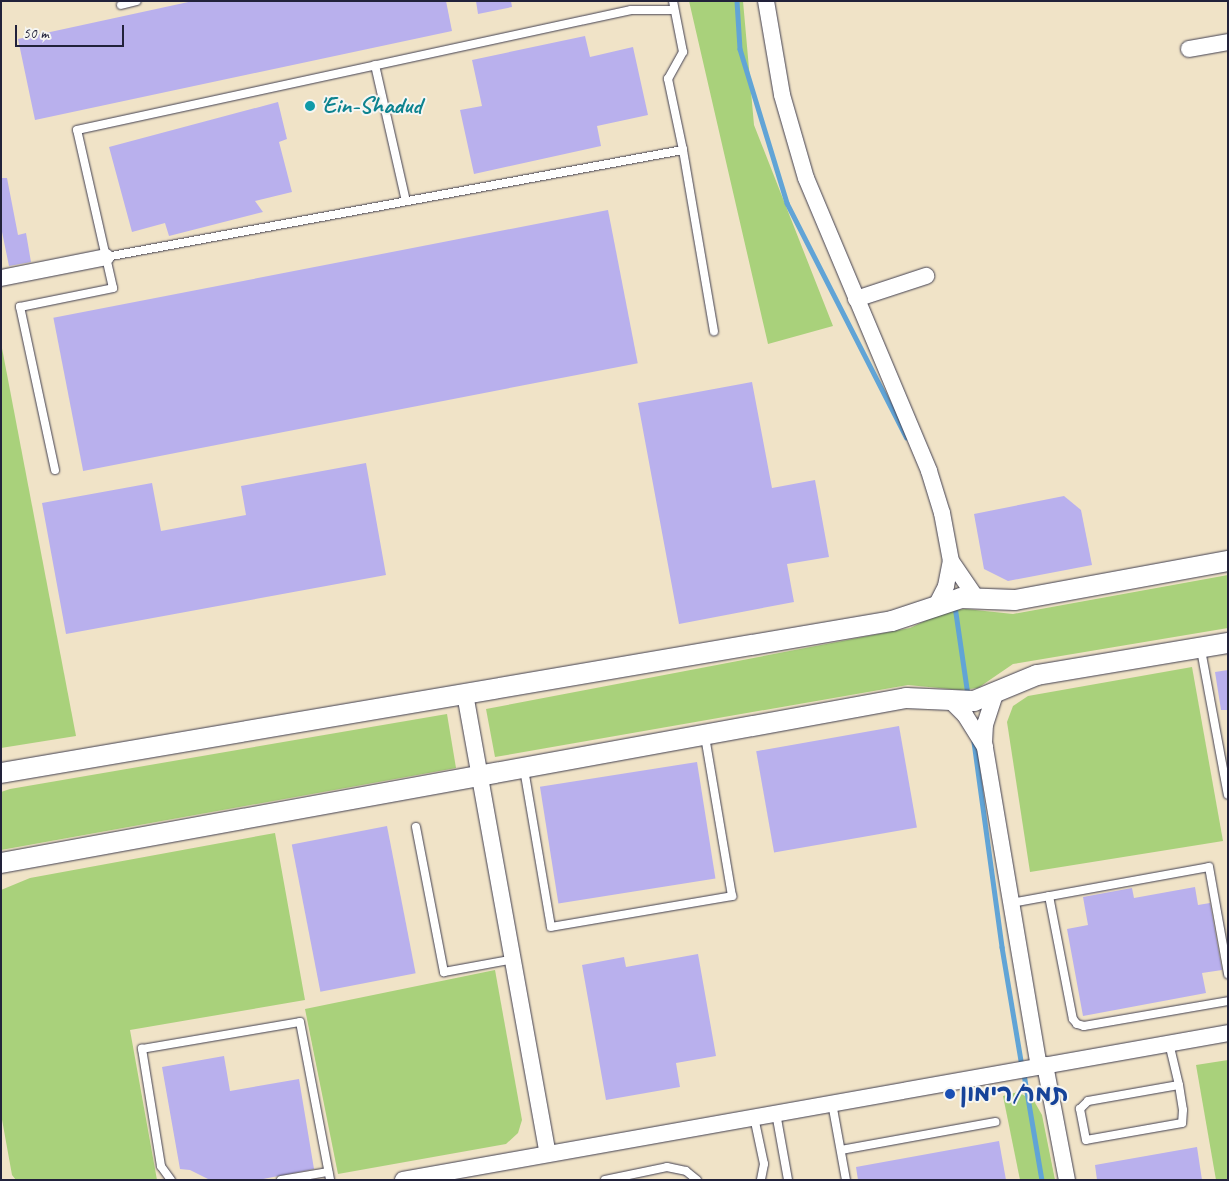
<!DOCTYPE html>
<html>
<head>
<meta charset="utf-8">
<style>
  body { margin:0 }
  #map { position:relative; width:1229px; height:1181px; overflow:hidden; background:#f0e3c7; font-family:Caveat,"Playpen Sans Hebrew",sans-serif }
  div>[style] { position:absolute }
  .green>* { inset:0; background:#a9d17b }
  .stream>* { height:4.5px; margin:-2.25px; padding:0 2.25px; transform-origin:2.25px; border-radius:2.25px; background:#61a4d6 }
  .building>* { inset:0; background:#b9b0ed; transform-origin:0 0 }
  .roads { filter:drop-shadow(0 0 1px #413f50) drop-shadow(0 0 1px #413f50) }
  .service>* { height:8px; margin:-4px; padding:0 4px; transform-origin:4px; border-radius:4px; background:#fff }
  .minor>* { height:16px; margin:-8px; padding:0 8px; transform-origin:8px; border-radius:8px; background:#fff }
  .tertiary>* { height:20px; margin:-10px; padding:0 10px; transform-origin:10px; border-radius:10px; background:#fff }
  .dots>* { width:14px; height:14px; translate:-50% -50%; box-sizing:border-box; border:2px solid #f6f6f2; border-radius:50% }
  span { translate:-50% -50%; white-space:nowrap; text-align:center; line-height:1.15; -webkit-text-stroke:4px #f6f6f2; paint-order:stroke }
  .culture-label { font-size:24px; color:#0d838f; font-weight:700 }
  .left { translate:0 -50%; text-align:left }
  .transit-label { font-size:24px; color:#164399; font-weight:700 }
  .frame { position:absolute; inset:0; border:2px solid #22223b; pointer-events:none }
  .scale { position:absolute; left:15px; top:25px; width:109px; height:22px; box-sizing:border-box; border:2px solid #22223b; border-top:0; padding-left:6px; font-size:15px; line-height:18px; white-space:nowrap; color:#22223b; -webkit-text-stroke:4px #f6f6f2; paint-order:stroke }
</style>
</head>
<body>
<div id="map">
  <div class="green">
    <div style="clip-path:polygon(689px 1px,743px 1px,754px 125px,833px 326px,768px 344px)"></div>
    <div style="clip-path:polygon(1px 343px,76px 736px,1px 748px)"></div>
    <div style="clip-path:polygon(1228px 575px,1228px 628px,1013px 664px,978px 688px,960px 690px,908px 685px,495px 757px,486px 709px,910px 628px,946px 611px,966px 609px,1013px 614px)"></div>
    <div style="clip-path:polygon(1192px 667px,1223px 841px,1030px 872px,1007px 722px,1013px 706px,1028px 696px)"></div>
    <div style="clip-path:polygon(447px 714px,456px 768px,1px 850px,1px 792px,10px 789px)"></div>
    <div style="clip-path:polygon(275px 833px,305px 1000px,130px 1030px,157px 1180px,16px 1180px,12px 1175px,1px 1114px,1px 890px,30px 878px)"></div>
    <div style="clip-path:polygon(495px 970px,522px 1120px,518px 1133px,506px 1144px,338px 1174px,305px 1009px)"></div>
    <div style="clip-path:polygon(1228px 1060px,1228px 1180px,1216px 1180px,1196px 1065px)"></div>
    <div style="clip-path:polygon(1018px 1092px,1034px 1101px,1042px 1115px,1055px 1180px,1020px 1180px,1003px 1096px)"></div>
  </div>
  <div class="stream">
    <div style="left:737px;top:1px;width:48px;rotate:86.4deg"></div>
    <div style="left:740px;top:49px;width:161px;rotate:73deg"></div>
    <div style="left:787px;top:203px;width:263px;rotate:63deg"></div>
    <div style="left:955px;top:606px;width:90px;rotate:81.7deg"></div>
    <div style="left:974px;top:742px;width:207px;rotate:82.2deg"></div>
    <div style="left:1002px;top:947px;width:121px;rotate:80.5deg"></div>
    <div style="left:1024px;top:1074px;width:108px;rotate:80.4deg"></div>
  </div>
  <div class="building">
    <div style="clip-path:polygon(193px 1px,446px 1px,452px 31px,35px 120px,18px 39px)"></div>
    <div style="clip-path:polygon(476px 1px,511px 1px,512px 7px,478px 14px)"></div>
    <div style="clip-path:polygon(585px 36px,590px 57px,633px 47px,648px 115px,597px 126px,601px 146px,474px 174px,460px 110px,482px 106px,472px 60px)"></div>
    <div style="clip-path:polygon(278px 102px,287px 139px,279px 142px,292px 192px,255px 201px,263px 212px,169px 236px,165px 223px,132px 232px,109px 147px)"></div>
    <div style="clip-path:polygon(1px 178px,7px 178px,18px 235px,26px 233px,31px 262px,9px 266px,1px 227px)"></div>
    <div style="left:608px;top:210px;width:156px;height:565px;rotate:79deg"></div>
    <div style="clip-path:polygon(752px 382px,772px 488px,815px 480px,829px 557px,787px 564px,794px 602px,679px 624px,638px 403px)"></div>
    <div style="clip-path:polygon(366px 463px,386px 575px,66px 634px,42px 503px,152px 483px,161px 531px,246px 515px,241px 486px)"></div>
    <div style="clip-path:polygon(1064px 496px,1081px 510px,1092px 565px,1008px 581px,984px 569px,974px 514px)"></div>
    <div style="clip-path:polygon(1228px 670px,1228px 710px,1221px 710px,1215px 672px)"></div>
    <div style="left:899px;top:726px;width:103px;height:145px;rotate:80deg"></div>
    <div style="left:697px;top:762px;width:118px;height:159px;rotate:81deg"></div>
    <div style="left:387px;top:826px;width:150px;height:97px;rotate:79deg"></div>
    <div style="clip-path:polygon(1195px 887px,1198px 905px,1210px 903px,1222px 970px,1202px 973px,1206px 993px,1083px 1016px,1067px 929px,1088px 925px,1083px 897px,1132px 888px,1134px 898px)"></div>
    <div style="clip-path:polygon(698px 954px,716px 1056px,676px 1063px,680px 1087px,606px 1100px,582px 965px,624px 957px,626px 967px)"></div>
    <div style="clip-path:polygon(224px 1056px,230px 1091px,299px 1079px,314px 1169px,258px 1180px,210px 1180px,190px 1170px,180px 1169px,162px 1067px)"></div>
    <div style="clip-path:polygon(999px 1141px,1006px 1180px,858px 1180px,856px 1167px)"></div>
    <div style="clip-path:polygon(1197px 1147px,1202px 1180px,1097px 1180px,1095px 1165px)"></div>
  </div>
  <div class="roads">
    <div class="service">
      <div style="left:121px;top:5px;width:16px;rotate:-14deg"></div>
      <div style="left:375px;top:65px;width:139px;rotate:77.2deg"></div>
      <div style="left:683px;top:150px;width:184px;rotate:80.3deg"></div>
      <div style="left:106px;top:257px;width:587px;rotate:-10.51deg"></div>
      <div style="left:683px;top:150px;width:73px;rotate:-101.9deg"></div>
      <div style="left:668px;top:79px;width:31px;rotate:-61deg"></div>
      <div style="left:683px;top:52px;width:52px;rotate:-101.1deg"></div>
      <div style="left:55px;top:470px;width:167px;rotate:-102.1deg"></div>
      <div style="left:20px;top:307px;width:95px;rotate:-11.5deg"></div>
      <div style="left:113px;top:288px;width:162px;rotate:-102.8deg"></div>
      <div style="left:77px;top:130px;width:567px;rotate:-12.22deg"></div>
      <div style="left:631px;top:10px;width:43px"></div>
      <div style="left:1201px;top:650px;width:147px;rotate:79.5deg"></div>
      <div style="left:524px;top:769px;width:160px;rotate:80.3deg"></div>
      <div style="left:551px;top:927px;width:184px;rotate:-9.7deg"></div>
      <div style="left:732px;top:896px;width:162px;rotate:-99.6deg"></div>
      <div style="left:416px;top:827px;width:148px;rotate:79.1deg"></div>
      <div style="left:444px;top:972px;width:71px;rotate:-10.5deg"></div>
      <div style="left:1049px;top:896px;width:125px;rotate:79deg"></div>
      <div style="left:1073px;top:1019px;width:6px;rotate:51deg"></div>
      <div style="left:1077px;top:1024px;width:7px;rotate:16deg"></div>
      <div style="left:1084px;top:1026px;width:146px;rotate:-9.8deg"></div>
      <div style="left:1011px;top:903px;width:201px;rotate:-10.3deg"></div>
      <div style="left:1209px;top:867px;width:109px;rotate:79.9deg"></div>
      <div style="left:1169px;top:1043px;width:43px;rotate:76.6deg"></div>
      <div style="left:1179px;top:1085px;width:25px;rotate:81deg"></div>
      <div style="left:1183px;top:1110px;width:13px;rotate:94deg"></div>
      <div style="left:1182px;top:1123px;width:97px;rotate:170deg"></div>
      <div style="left:1086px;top:1140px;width:32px;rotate:-101deg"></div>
      <div style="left:1080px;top:1109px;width:11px;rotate:-45deg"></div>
      <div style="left:1088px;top:1101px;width:92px;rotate:-10deg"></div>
      <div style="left:832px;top:1103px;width:78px;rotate:79.7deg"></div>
      <div style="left:776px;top:1113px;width:68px;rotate:79.8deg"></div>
      <div style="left:754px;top:1117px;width:48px;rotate:78deg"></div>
      <div style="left:764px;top:1164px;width:16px;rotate:101deg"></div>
      <div style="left:841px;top:1150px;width:157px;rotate:-10.3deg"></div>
      <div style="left:171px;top:1180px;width:17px;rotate:-126deg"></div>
      <div style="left:161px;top:1166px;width:119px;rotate:-99.2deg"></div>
      <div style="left:142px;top:1049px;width:160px;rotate:-9.7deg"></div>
      <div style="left:300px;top:1022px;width:161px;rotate:79.2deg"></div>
      <div style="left:281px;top:1180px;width:48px;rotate:-9.7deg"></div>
      <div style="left:605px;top:1180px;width:63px;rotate:-11.8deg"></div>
      <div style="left:667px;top:1167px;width:19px;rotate:12deg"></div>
      <div style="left:686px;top:1171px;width:14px;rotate:39deg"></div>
    </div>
    <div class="minor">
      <div style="left:766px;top:1px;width:95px;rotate:80.3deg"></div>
      <div style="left:782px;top:95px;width:86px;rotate:73.9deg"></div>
      <div style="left:806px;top:178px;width:318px;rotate:67.2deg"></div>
      <div style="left:929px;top:471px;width:44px;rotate:72.8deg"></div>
      <div style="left:942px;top:513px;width:49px;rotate:79.4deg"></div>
      <div style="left:951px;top:561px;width:46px;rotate:55.6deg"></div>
      <div style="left:1189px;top:49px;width:40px;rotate:-10deg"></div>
      <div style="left:1px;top:278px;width:107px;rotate:-11.3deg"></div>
      <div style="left:856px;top:299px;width:74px;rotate:-18.2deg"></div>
      <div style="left:936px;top:606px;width:22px;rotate:-63deg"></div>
      <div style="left:946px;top:586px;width:25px;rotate:-79deg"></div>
      <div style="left:996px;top:691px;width:35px;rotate:108deg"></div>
      <div style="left:985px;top:724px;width:18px;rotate:93deg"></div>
      <div style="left:984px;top:742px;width:329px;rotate:80.4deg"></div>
      <div style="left:465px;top:694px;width:467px;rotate:79.8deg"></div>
      <div style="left:949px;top:699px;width:23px;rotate:45deg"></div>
      <div style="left:965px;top:715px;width:38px;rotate:58deg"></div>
      <div style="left:1045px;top:1065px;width:117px;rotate:79.2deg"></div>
      <div style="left:403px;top:1180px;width:838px;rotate:-10.1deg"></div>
    </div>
    <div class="tertiary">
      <div style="left:1px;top:773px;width:904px;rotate:-9.68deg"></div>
      <div style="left:892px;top:621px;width:73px;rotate:-18.4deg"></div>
      <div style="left:961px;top:598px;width:54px;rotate:2.1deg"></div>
      <div style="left:1015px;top:600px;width:217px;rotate:-10.4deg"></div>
      <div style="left:1px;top:863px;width:920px;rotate:-10.33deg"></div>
      <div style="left:906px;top:698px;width:68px;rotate:2.5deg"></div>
      <div style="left:974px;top:701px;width:68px;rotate:-22.4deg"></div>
      <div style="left:1037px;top:675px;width:194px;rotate:-9.5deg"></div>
    </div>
  </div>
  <div class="dots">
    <div style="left:310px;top:106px;background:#0f9aa8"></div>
    <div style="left:950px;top:1094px;background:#1a4fb4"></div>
  </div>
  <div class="culture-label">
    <span class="left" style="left:320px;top:106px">'Ein-Shadud</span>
  </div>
  <div class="transit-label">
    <span class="left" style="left:960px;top:1094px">תמר/רימון</span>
  </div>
  <div class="frame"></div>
  <div class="scale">50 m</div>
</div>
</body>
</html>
